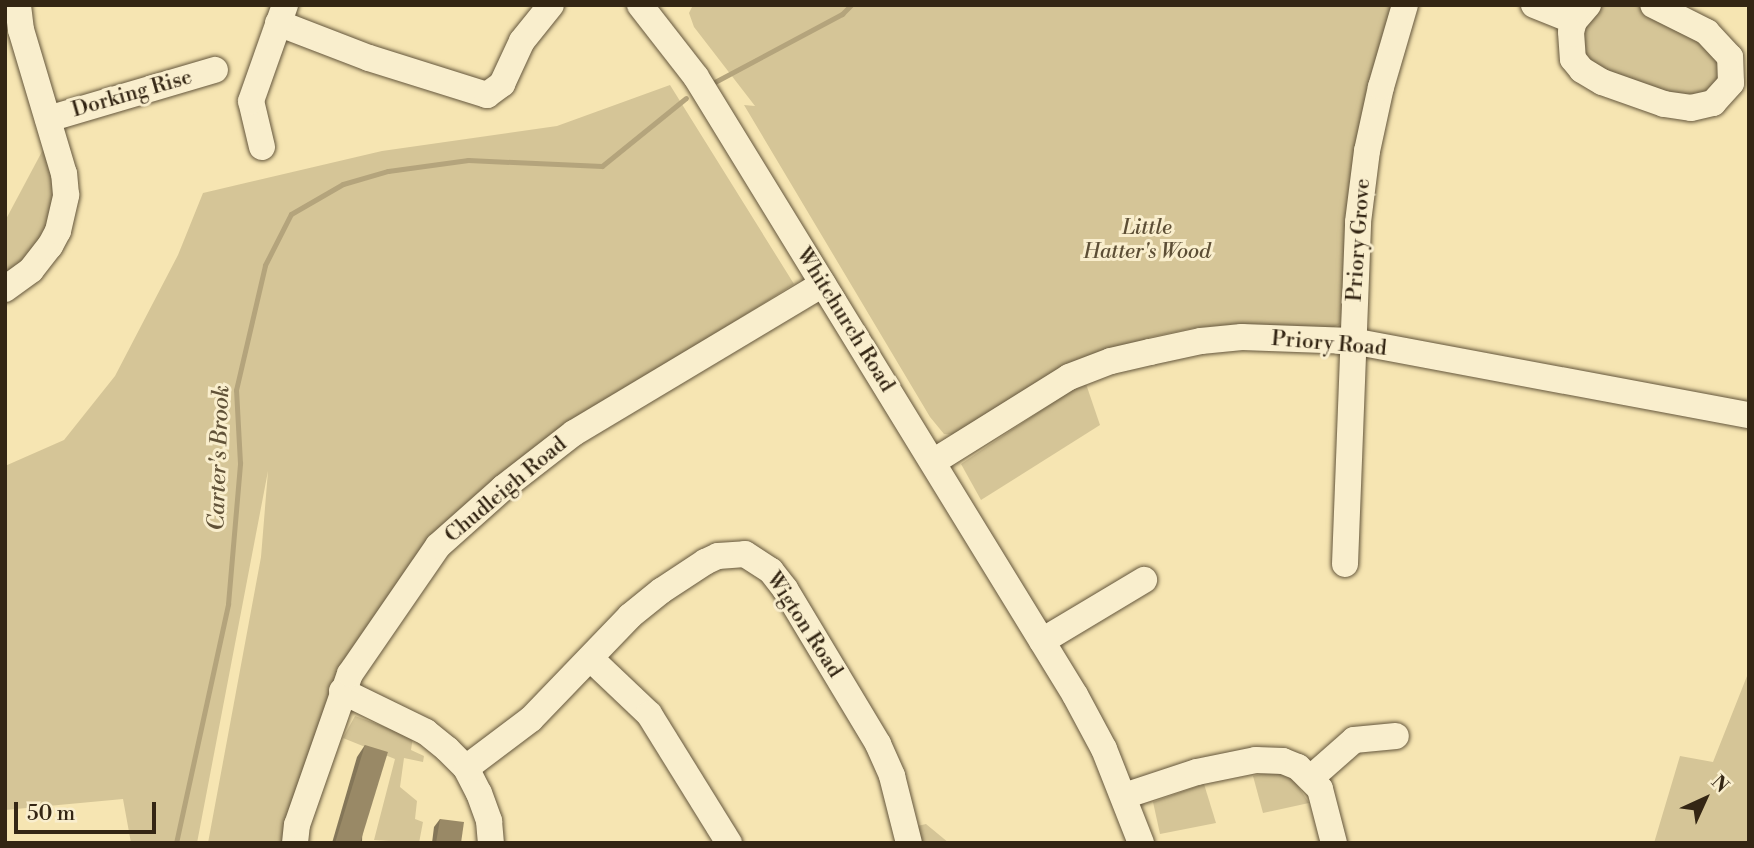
<!DOCTYPE html>
<html>
<head>
<meta charset="utf-8">
<style>
  body { margin:0 }
  #map { position:relative; width:1754px; height:848px; overflow:hidden; background:#f6e5b2; font-family:"Libre Bodoni",serif }
  div>[style] { position:absolute }
  .green>* { inset:0; background:#d5c597 }
  .stream>* { height:5px; margin:-2.5px; padding:0 2.5px; transform-origin:2.5px; border-radius:2.5px; background:#b4a47c }
  .roads { filter:drop-shadow(0 0 2px #64563c) drop-shadow(0 0 2px #64563c) }
  .minor>* { height:26px; margin:-13px; padding:0 13px; transform-origin:13px; border-radius:13px; background:#f9eecd }
  .wall>* { inset:0; background:#847658 }
  .building>* { inset:0; background:#998966; transform-origin:0 0 }
  span { translate:-50% -50%; white-space:nowrap; text-align:center; line-height:1.15; -webkit-text-stroke:6px #f9eecd; paint-order:stroke }
  .street-label { font-size:21px; color:#342614 }
  .park-label { font-size:21px; color:#5c4e35; font-style:italic }
  .water-label { font-size:23px; color:#615238; font-style:italic }
  .frame { position:absolute; inset:0; border:7px solid #342614; pointer-events:none }
  .north { position:absolute; left:1670px; top:764px; width:70px; height:70px; -webkit-text-stroke:5px #f9eecd; paint-order:stroke; rotate:45deg; font-size:19px; font-weight:700; line-height:28px; text-align:center; color:#342614 }
  .north::after { content:''; display:block; margin:auto; width:24px; height:32px; background:#342614; clip-path:polygon(50% 0,100% 100%,50% 72%,0 100%) }
  .scale { position:absolute; left:14px; top:802px; width:142px; height:32px; box-sizing:border-box; border:4px solid #342614; border-top:0; padding-left:9px; font-size:21px; line-height:24px; white-space:nowrap; color:#342614; -webkit-text-stroke:5px #f9eecd; paint-order:stroke }
</style>
</head>
<body>
<div id="map">
  <div class="green">
    <div style="clip-path:polygon(693px 5px,1395px 5px,1340px 324px,1330px 329px,1312px 329px,1237px 324px,1194px 328px,1151px 337px,1069px 368px,955px 435px,944px 434px,930px 417px,744px 105px,755px 106px,694px 27px,689px 13px)"></div>
    <div style="clip-path:polygon(1589px 5px,1653px 5px,1730px 57px,1713px 103px,1602px 82px,1571px 43px)"></div>
    <div style="clip-path:polygon(670px 85px,794px 284px,594px 410px,430px 537px,284px 843px,208px 843px,261px 557px,268px 471px,197px 843px,131px 843px,123px 799px,5px 810px,5px 466px,64px 440px,115px 376px,178px 255px,203px 193px,382px 151px,557px 126px)"></div>
    <div style="clip-path:polygon(46px 144px,54px 171px,53px 215px,29px 255px,5px 274px,5px 221px)"></div>
    <div style="clip-path:polygon(1085px 381px,1100px 425px,981px 500px,961px 464px)"></div>
    <div style="clip-path:polygon(1749px 671px,1749px 843px,1654px 843px,1680px 756px,1713px 762px)"></div>
    <div style="clip-path:polygon(355px 716px,413px 737px,411px 750px,424px 756px,423px 762px,404px 758px,400px 787px,417px 801px,415px 819px,423px 822px,419px 843px,374px 840px,395px 759px,343px 738px)"></div>
    <div style="clip-path:polygon(1265px 773px,1279px 773px,1294px 780px,1309px 803px,1263px 813px,1253px 776px)"></div>
    <div style="clip-path:polygon(1204px 784px,1216px 823px,1160px 834px,1153px 802px)"></div>
    <div style="clip-path:polygon(926px 824px,949px 843px,915px 843px,913px 827px)"></div>
  </div>
  <div class="stream">
    <div style="left:711px;top:84px;width:149px;rotate:-28.1deg"></div>
    <div style="left:842px;top:14px;width:13px;rotate:-45deg"></div>
    <div style="left:176px;top:843px;width:245px;rotate:-77.7deg"></div>
    <div style="left:228px;top:604px;width:142px;rotate:-85.1deg"></div>
    <div style="left:240px;top:463px;width:73px;rotate:-93.1deg"></div>
    <div style="left:236px;top:390px;width:128px;rotate:-76.9deg"></div>
    <div style="left:265px;top:265px;width:57px;rotate:-63deg"></div>
    <div style="left:291px;top:214px;width:60px;rotate:-30deg"></div>
    <div style="left:343px;top:184px;width:47px;rotate:-16.1deg"></div>
    <div style="left:388px;top:171px;width:81px;rotate:-7.8deg"></div>
    <div style="left:468px;top:160px;width:134px;rotate:2.6deg"></div>
    <div style="left:602px;top:166px;width:108px;rotate:-39deg"></div>
  </div>
  <div class="roads">
    <div class="minor">
      <div style="left:640px;top:5px;width:91px;rotate:52.1deg"></div>
      <div style="left:696px;top:77px;width:725px;rotate:58.48deg"></div>
      <div style="left:1075px;top:695px;width:61px;rotate:61.8deg"></div>
      <div style="left:1104px;top:749px;width:101px;rotate:68.5deg"></div>
      <div style="left:1534px;top:5px;width:43px;rotate:21.8deg"></div>
      <div style="left:1588px;top:5px;width:21px;rotate:131deg"></div>
      <div style="left:1574px;top:21px;width:11px;rotate:105deg"></div>
      <div style="left:1571px;top:32px;width:27px;rotate:86deg"></div>
      <div style="left:1573px;top:59px;width:14px;rotate:51deg"></div>
      <div style="left:1582px;top:70px;width:23px;rotate:31deg"></div>
      <div style="left:1602px;top:82px;width:66px;rotate:19.5deg"></div>
      <div style="left:1664px;top:104px;width:27px;rotate:8deg"></div>
      <div style="left:1691px;top:108px;width:23px;rotate:-13deg"></div>
      <div style="left:1713px;top:103px;width:27px;rotate:-48deg"></div>
      <div style="left:1731px;top:83px;width:26px;rotate:-92deg"></div>
      <div style="left:1730px;top:57px;width:34px;rotate:-133deg"></div>
      <div style="left:1707px;top:32px;width:60px;rotate:-153.4deg"></div>
      <div style="left:278px;top:23px;width:97px;rotate:21deg"></div>
      <div style="left:369px;top:58px;width:124px;rotate:17.4deg"></div>
      <div style="left:487px;top:95px;width:19px;rotate:-36deg"></div>
      <div style="left:502px;top:84px;width:47px;rotate:-65.1deg"></div>
      <div style="left:522px;top:41px;width:46px;rotate:-51.1deg"></div>
      <div style="left:48px;top:119px;width:174px;rotate:-16.4deg"></div>
      <div style="left:262px;top:147px;width:47px;rotate:-103.4deg"></div>
      <div style="left:251px;top:101px;width:102px;rotate:-70.5deg"></div>
      <div style="left:5px;top:289px;width:32px;rotate:-36deg"></div>
      <div style="left:31px;top:270px;width:31px;rotate:-52deg"></div>
      <div style="left:50px;top:246px;width:17px;rotate:-62deg"></div>
      <div style="left:58px;top:231px;width:37px;rotate:-77deg"></div>
      <div style="left:66px;top:195px;width:21px;rotate:-95deg"></div>
      <div style="left:64px;top:174px;width:150px;rotate:-106.6deg"></div>
      <div style="left:21px;top:30px;width:25px;rotate:-97deg"></div>
      <div style="left:933px;top:462px;width:160px;rotate:-32deg"></div>
      <div style="left:1069px;top:377px;width:45px;rotate:-20.9deg"></div>
      <div style="left:1111px;top:361px;width:40px;rotate:-13deg"></div>
      <div style="left:1150px;top:352px;width:52px;rotate:-12.2deg"></div>
      <div style="left:1201px;top:341px;width:41px;rotate:-5.6deg"></div>
      <div style="left:1242px;top:337px;width:110px;rotate:2.1deg"></div>
      <div style="left:1352px;top:341px;width:404px;rotate:10.6deg"></div>
      <div style="left:1345px;top:564px;width:342px;rotate:-87.8deg"></div>
      <div style="left:1358px;top:222px;width:72px;rotate:-82.8deg"></div>
      <div style="left:1367px;top:151px;width:66px;rotate:-77.7deg"></div>
      <div style="left:1381px;top:87px;width:85px;rotate:-73.7deg"></div>
      <div style="left:1042px;top:641px;width:119px;rotate:-30.9deg"></div>
      <div style="left:591px;top:659px;width:80px;rotate:43.5deg"></div>
      <div style="left:649px;top:714px;width:152px;rotate:58.2deg"></div>
      <div style="left:342px;top:691px;width:93px;rotate:26deg"></div>
      <div style="left:426px;top:732px;width:27px;rotate:39deg"></div>
      <div style="left:447px;top:749px;width:27px;rotate:45deg"></div>
      <div style="left:466px;top:768px;width:28px;rotate:63deg"></div>
      <div style="left:479px;top:793px;width:30px;rotate:70deg"></div>
      <div style="left:489px;top:821px;width:22px;rotate:85deg"></div>
      <div style="left:466px;top:768px;width:81px;rotate:-37deg"></div>
      <div style="left:531px;top:719px;width:143px;rotate:-46.1deg"></div>
      <div style="left:630px;top:616px;width:40px;rotate:-39deg"></div>
      <div style="left:661px;top:591px;width:53px;rotate:-33.4deg"></div>
      <div style="left:705px;top:562px;width:14px;rotate:-25deg"></div>
      <div style="left:718px;top:556px;width:27px;rotate:-4deg"></div>
      <div style="left:745px;top:554px;width:31px;rotate:33deg"></div>
      <div style="left:771px;top:571px;width:23px;rotate:52deg"></div>
      <div style="left:785px;top:589px;width:181px;rotate:59deg"></div>
      <div style="left:878px;top:744px;width:35px;rotate:66deg"></div>
      <div style="left:892px;top:776px;width:69px;rotate:75.8deg"></div>
      <div style="left:1312px;top:777px;width:56px;rotate:-41.4deg"></div>
      <div style="left:1354px;top:740px;width:42px;rotate:-5.4deg"></div>
      <div style="left:1124px;top:796px;width:77px;rotate:-18.2deg"></div>
      <div style="left:1197px;top:772px;width:60px;rotate:-11.5deg"></div>
      <div style="left:1256px;top:760px;width:27px;rotate:2deg"></div>
      <div style="left:1283px;top:761px;width:16px;rotate:22deg"></div>
      <div style="left:1298px;top:767px;width:31px;rotate:45deg"></div>
      <div style="left:1320px;top:789px;width:56px;rotate:75.5deg"></div>
      <div style="left:295px;top:843px;width:18px;rotate:-84deg"></div>
      <div style="left:297px;top:825px;width:160px;rotate:-70.7deg"></div>
      <div style="left:350px;top:674px;width:155px;rotate:-55.5deg"></div>
      <div style="left:438px;top:546px;width:87px;rotate:-41.7deg"></div>
      <div style="left:503px;top:488px;width:90px;rotate:-37.8deg"></div>
      <div style="left:574px;top:433px;width:290px;rotate:-30.9deg"></div>
    </div>
  </div>
  <div class="wall">
    <div style="clip-path:polygon(365px 745px,362px 843px,332px 843px,357px 757px)"></div>
    <div style="clip-path:polygon(440px 819px,461px 843px,432px 843px,434px 827px)"></div>
  </div>
  <div class="building">
    <div style="left:365px;top:745px;width:24px;height:102px;rotate:17deg"></div>
    <div style="clip-path:polygon(440px 819px,464px 822px,461px 843px,436px 843px)"></div>
  </div>
  <div class="street-label">
    <span style="left:132px;top:94px;rotate:-16deg">Dorking Rise</span>
    <span style="left:1359px;top:240px;rotate:-86deg">Priory Grove</span>
    <span style="left:845px;top:320px;rotate:58deg">Whitchurch Road</span>
    <span style="left:1329px;top:344px;rotate:5deg">Priory Road</span>
    <span style="left:506px;top:490px;rotate:-40deg">Chudleigh Road</span>
    <span style="left:804px;top:625px;rotate:57deg">Wigton Road</span>
  </div>
  <div class="park-label">
    <span style="left:1147px;top:240px">Little<br>Hatter's Wood</span>
  </div>
  <div class="water-label">
    <span style="left:219px;top:458px;rotate:-88deg">Carter's Brook</span>
  </div>
  <div class="frame"></div>
  <div class="north">N</div>
  <div class="scale">50 m</div>
</div>
</body>
</html>
